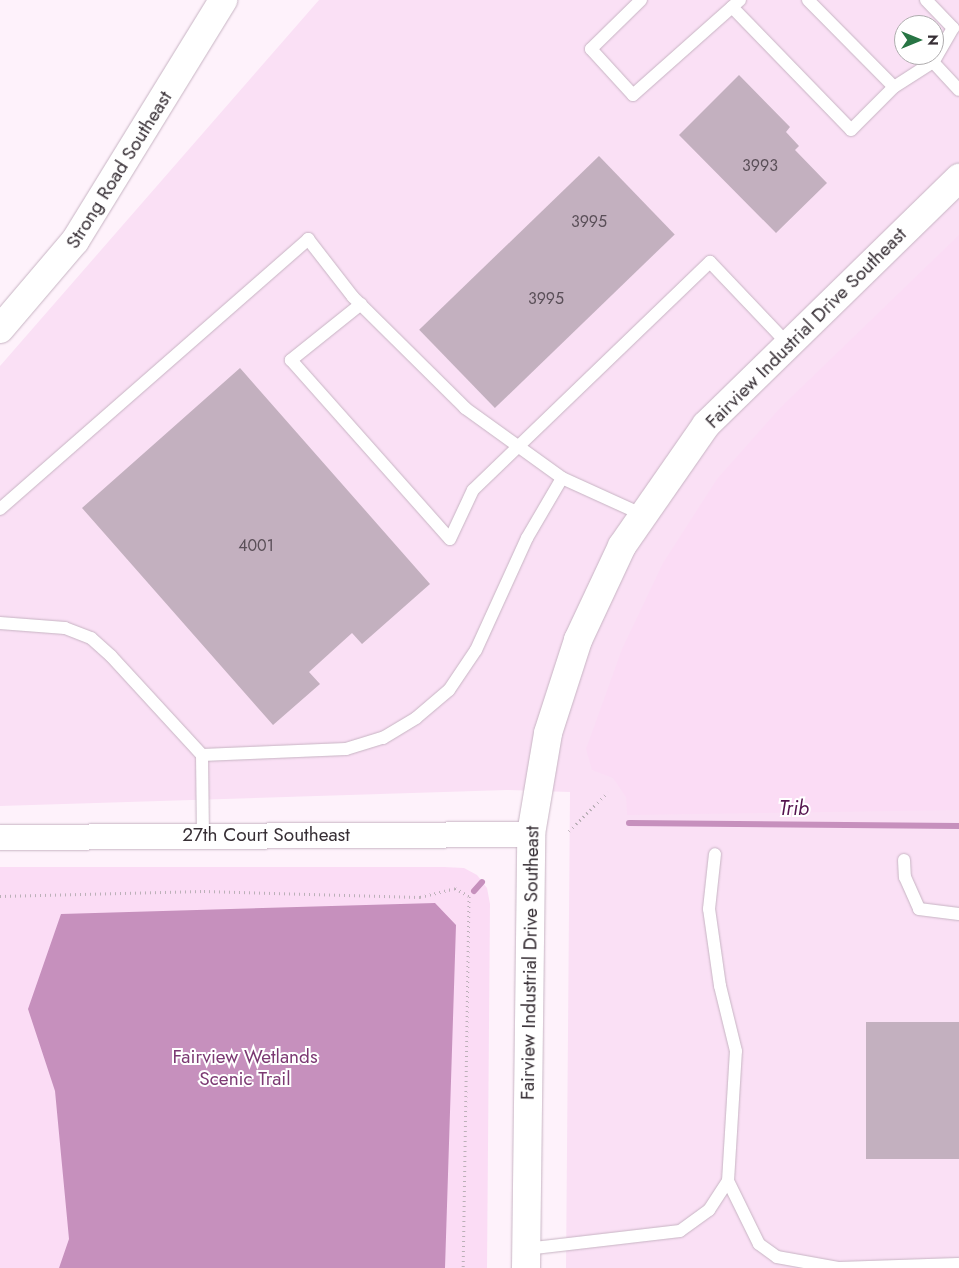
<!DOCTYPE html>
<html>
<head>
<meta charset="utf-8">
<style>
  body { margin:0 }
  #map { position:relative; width:959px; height:1268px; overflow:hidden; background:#fef2fb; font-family:Jost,sans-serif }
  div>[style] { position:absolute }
  .built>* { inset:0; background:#fae0f5 }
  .green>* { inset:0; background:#fbdcf5 }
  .water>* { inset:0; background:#c690bd }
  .stream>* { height:6px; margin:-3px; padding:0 3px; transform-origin:3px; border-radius:3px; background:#c690bd }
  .building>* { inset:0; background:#c3b0bf; transform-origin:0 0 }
  .path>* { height:3px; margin-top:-1.5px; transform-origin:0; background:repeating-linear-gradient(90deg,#bbb0b8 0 1px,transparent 0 5px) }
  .roads { filter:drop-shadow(0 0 1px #c7b4c3) drop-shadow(0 0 1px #c7b4c3) }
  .service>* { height:12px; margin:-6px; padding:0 6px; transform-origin:6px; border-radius:6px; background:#fff }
  .minor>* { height:25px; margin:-12.5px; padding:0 12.5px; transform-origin:12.5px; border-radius:12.5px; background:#fff }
  .tertiary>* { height:28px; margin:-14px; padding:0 14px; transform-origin:14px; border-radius:14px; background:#fff }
  .secondary>* { height:28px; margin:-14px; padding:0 14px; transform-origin:14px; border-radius:14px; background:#fff }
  span { translate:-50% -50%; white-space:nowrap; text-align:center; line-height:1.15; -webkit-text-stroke:4px #fff; paint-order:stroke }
  .number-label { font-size:16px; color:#5a4f58 }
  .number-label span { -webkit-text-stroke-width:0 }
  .street-label { font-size:19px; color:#372f35 }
  .park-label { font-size:19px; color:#7c3973 }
  .water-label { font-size:20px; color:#54134e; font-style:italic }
  .north { position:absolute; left:894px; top:15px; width:50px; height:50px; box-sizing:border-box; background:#fff; border:1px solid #afacae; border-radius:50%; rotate:90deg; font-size:14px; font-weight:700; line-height:20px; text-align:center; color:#372f35 }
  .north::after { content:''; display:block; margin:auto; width:18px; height:22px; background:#287544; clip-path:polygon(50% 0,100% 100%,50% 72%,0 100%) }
</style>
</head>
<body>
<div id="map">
  <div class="built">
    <div style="clip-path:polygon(evenodd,319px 0,959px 0,959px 1268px,566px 1268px,570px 792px,507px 790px,0 806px,0 366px,319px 0,904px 25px,934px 25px,934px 55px,904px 55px,904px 25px)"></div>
  </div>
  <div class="green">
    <div style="clip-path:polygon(959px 235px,959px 810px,627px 815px,626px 797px,613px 778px,592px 770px,586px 749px,622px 649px,663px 563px,717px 479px,780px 408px)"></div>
    <div style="clip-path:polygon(0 867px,444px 867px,464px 868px,477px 875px,487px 888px,490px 904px,487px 1268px,0 1268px)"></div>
  </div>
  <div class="water">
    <div style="clip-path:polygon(435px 903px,456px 925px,445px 1268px,59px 1268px,69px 1239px,55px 1091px,28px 1009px,61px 914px)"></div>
  </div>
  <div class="stream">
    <div style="left:629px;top:823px;width:330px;rotate:0.5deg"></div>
    <div style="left:474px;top:891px;width:12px;rotate:-48deg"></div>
  </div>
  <div class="building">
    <div style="clip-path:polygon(739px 75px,790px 127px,786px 132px,799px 146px,795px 150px,827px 183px,776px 233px,679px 135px)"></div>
    <div style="left:599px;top:156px;width:109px;height:250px;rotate:46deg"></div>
    <div style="clip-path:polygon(240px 368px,430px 584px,362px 644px,352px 633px,309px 672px,320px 684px,273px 725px,82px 508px)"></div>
    <div style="left:866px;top:1022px;width:93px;height:137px"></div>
  </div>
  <div class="path">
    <div style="left:569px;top:831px;width:55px;rotate:-45deg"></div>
    <div style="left:0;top:896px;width:204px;rotate:-1.4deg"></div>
    <div style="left:204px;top:891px;width:216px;rotate:1.6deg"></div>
    <div style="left:420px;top:897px;width:36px;rotate:-14deg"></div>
    <div style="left:455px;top:888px;width:16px;rotate:30deg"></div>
    <div style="left:469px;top:896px;width:372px;rotate:90.9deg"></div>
  </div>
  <div class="roads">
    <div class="service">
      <div style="left:641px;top:0;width:70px;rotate:135.6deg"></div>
      <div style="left:591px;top:49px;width:62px;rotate:47.6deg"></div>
      <div style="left:633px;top:95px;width:143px;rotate:-41.6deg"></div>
      <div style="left:808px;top:0;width:122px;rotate:45.3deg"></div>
      <div style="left:894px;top:87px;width:46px;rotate:-32.7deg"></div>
      <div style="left:926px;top:0;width:39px;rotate:46deg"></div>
      <div style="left:953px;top:28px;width:39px;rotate:120deg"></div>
      <div style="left:933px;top:62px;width:38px;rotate:47deg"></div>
      <div style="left:732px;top:7px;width:171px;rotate:45.9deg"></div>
      <div style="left:851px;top:130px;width:61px;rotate:-45deg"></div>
      <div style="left:361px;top:304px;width:90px;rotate:141.3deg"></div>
      <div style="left:291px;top:360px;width:239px;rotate:48.4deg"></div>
      <div style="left:450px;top:539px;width:54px;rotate:-64.9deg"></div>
      <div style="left:473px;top:490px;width:329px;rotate:-43.9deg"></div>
      <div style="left:710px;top:262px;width:112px;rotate:46.5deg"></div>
      <div style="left:0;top:509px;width:410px;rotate:-41.2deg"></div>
      <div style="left:308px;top:239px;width:73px;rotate:52.2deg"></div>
      <div style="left:353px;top:297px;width:158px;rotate:44.7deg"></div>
      <div style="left:465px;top:408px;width:120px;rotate:35.8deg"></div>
      <div style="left:562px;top:478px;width:87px;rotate:24.5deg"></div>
      <div style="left:0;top:623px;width:65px;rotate:4.4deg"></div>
      <div style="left:65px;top:628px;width:28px;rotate:21deg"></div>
      <div style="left:91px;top:638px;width:27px;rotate:42deg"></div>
      <div style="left:111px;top:656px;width:134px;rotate:47.4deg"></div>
      <div style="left:202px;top:755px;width:81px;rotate:89.3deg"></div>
      <div style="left:202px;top:755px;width:144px;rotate:-2.4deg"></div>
      <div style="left:346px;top:749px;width:39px;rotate:-17deg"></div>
      <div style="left:383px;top:738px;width:39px;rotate:-31deg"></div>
      <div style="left:416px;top:718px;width:43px;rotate:-40.3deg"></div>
      <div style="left:449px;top:690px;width:48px;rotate:-56deg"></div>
      <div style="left:476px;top:650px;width:123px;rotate:-65.5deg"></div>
      <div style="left:527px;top:538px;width:69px;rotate:-59.7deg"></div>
      <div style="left:904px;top:860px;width:17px;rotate:87deg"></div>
      <div style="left:905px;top:877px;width:35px;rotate:66deg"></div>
      <div style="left:919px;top:909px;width:40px;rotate:7.1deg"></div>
      <div style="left:728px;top:1181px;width:70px;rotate:63.8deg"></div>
      <div style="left:759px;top:1244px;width:22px;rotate:36deg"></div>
      <div style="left:777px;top:1257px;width:62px;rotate:10.2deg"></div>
      <div style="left:838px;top:1268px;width:121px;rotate:-1.9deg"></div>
      <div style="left:526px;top:1249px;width:155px;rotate:-6.7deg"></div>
      <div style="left:680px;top:1231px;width:36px;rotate:-36deg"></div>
      <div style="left:709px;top:1210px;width:35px;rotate:-57deg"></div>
      <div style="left:728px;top:1181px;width:130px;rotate:-86.5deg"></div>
      <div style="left:736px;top:1051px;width:67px;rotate:-103.8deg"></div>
      <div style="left:720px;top:986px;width:78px;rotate:-98.1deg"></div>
      <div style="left:709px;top:909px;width:55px;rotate:-83.8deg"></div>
    </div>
    <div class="minor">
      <div style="left:0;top:837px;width:531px;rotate:-0.32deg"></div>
    </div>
    <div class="tertiary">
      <div style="left:0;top:329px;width:116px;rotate:-49.6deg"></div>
      <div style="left:75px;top:241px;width:283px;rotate:-58.4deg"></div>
    </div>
    <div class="secondary">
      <div style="left:526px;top:1268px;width:434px;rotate:-89.3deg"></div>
      <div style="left:531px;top:834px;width:102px;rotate:-80.4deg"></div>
      <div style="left:548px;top:733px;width:98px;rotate:-72.1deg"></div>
      <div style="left:578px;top:640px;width:104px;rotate:-64.9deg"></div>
      <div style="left:622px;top:546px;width:147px;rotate:-55.2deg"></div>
      <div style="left:706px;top:425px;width:354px;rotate:-44.3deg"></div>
    </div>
  </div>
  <div class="number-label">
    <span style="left:760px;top:166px">3993</span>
    <span style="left:589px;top:222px">3995</span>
    <span style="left:546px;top:299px">3995</span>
    <span style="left:256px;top:546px">4001</span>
  </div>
  <div class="street-label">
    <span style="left:119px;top:170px;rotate:-58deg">Strong Road Southeast</span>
    <span style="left:806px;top:328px;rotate:-45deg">Fairview Industrial Drive Southeast</span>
    <span style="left:266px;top:835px">27th Court Southeast</span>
    <span style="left:530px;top:963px;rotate:-89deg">Fairview Industrial Drive Southeast</span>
  </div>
  <div class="park-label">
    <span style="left:245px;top:1068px">Fairview Wetlands<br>Scenic Trail</span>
  </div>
  <div class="water-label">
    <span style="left:794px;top:808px">Trib</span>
  </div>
  <div class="north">N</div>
</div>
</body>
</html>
